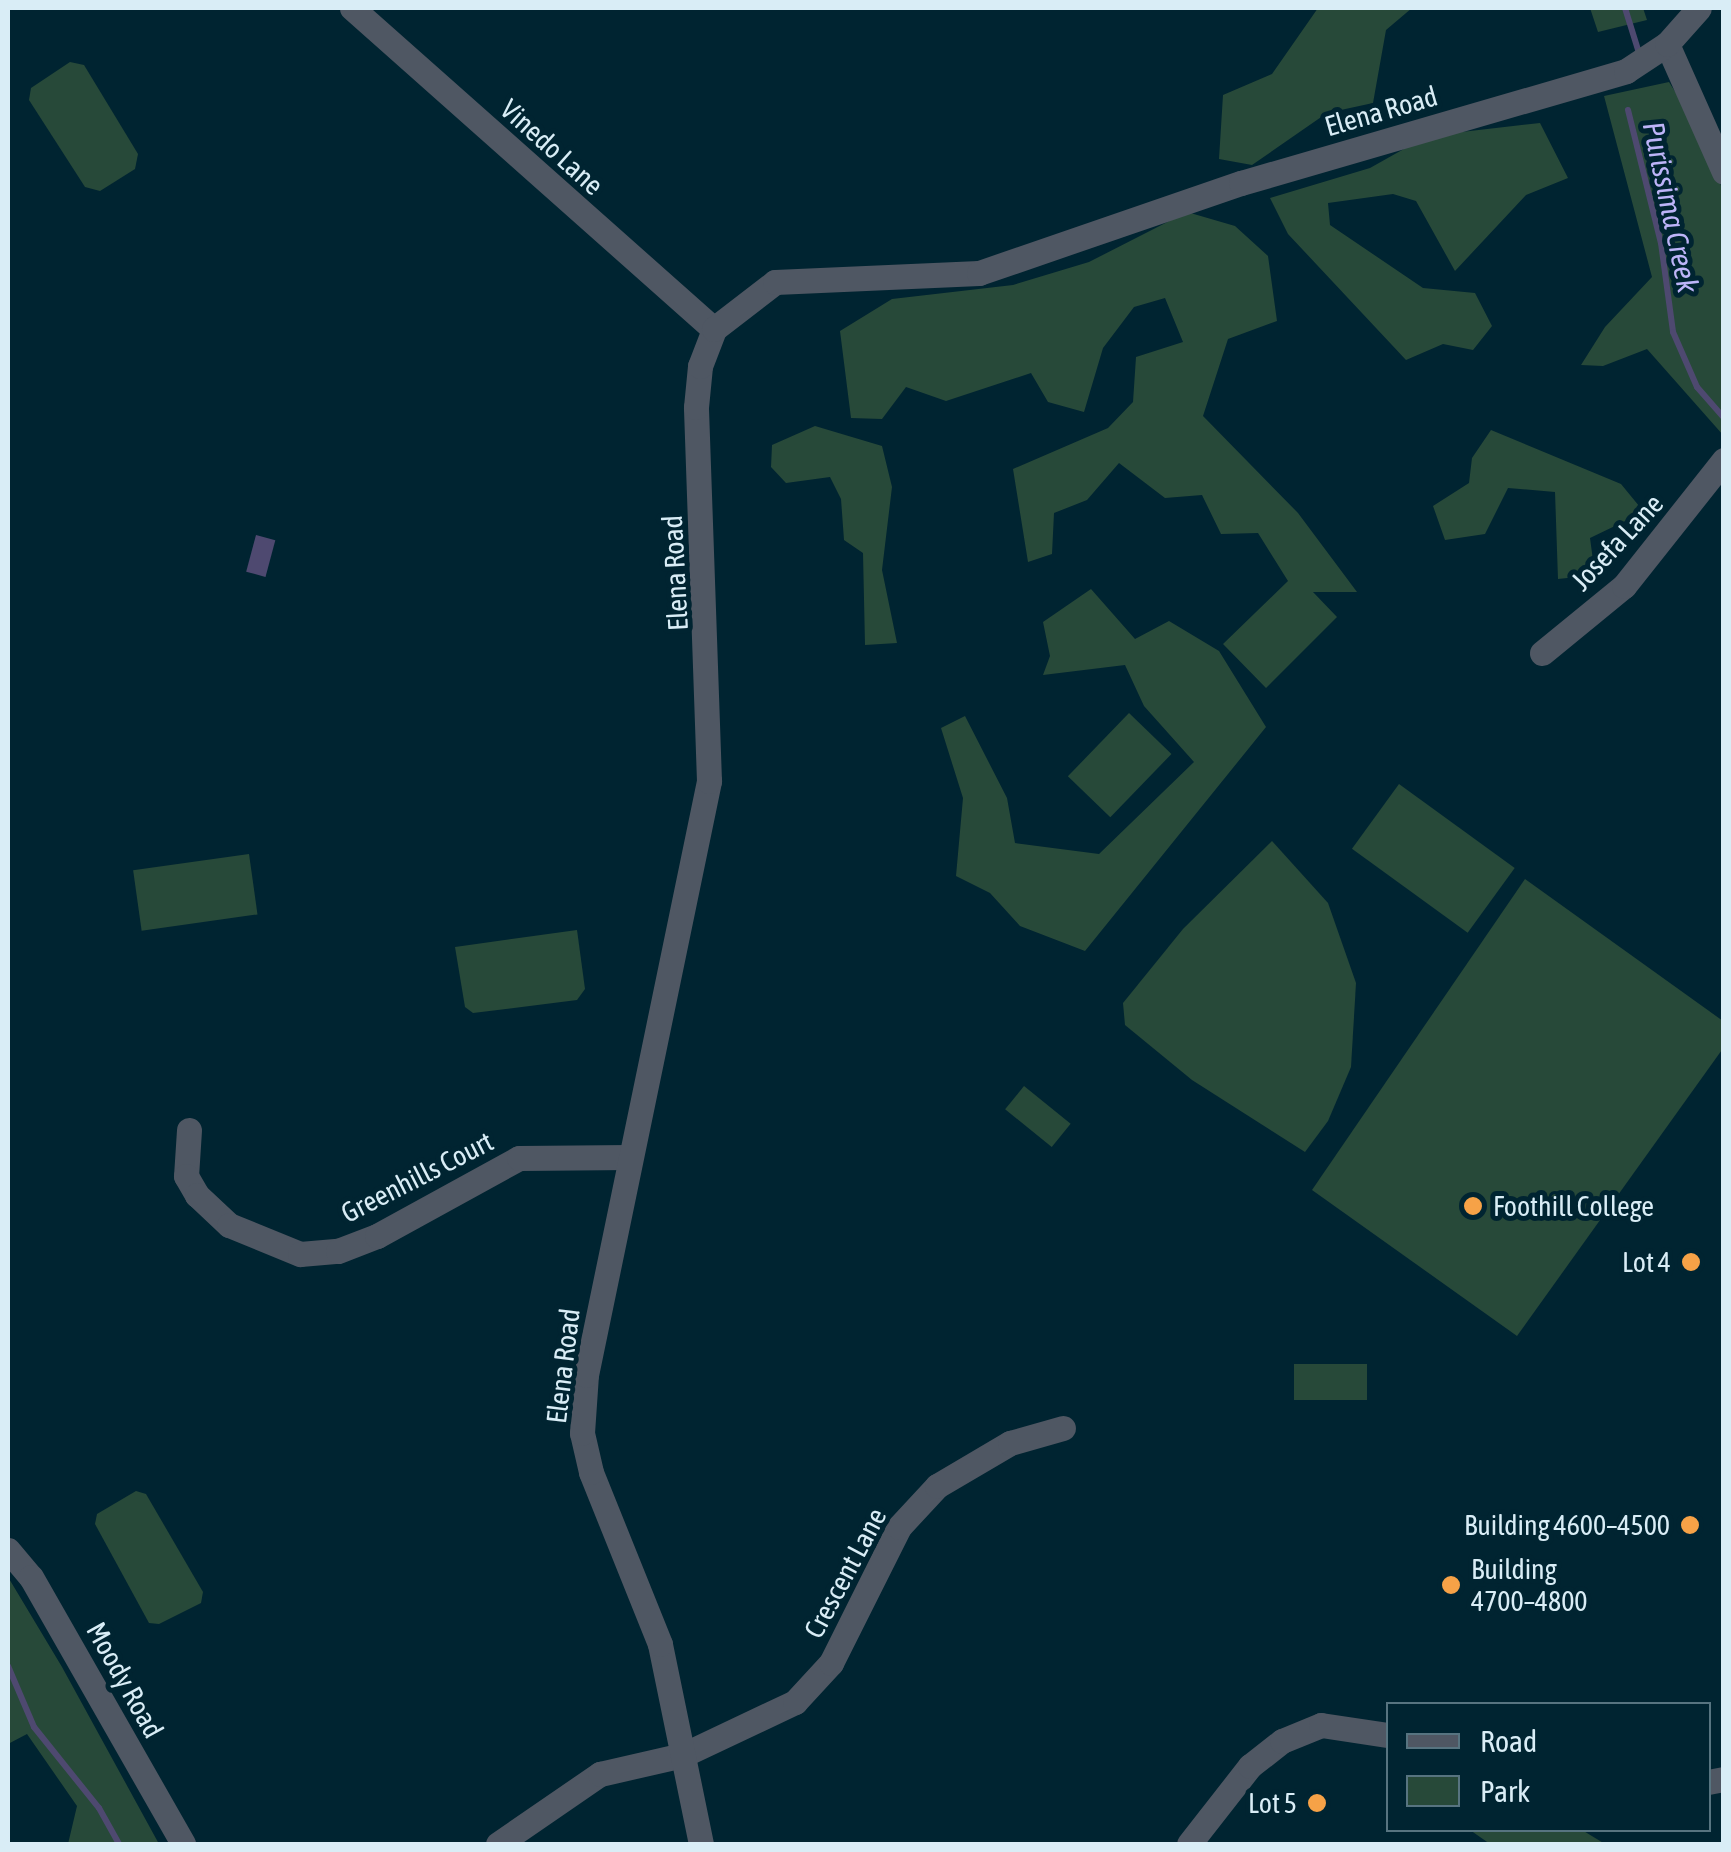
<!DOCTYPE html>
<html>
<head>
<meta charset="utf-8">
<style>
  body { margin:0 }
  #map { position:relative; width:1731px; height:1852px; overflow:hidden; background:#002431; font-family:"Asap Condensed",sans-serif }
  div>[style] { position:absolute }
  .green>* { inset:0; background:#274939; transform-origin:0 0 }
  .water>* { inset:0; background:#4e4970; transform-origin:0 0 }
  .stream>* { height:6px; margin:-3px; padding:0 3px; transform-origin:3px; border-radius:3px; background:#4e4970 }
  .minor>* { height:25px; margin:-12.5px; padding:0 12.5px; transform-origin:12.5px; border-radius:12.5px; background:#4f5763 }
  .dots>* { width:28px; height:28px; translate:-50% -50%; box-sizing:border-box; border:5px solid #002431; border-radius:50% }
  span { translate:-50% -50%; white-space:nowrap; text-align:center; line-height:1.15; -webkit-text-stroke:10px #002431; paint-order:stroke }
  .street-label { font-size:28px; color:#d9edf6 }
  .poi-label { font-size:28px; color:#d9edf6 }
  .left { translate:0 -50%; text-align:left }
  .right { translate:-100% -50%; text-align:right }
  .water-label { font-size:30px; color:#bdb4f8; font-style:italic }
  .frame { position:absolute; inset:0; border:10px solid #d9edf6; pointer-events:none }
  .legend { position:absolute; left:1386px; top:1702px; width:325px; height:130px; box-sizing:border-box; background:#002431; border:2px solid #577480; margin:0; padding:12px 18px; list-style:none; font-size:30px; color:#d9edf6 }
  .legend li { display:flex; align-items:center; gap:20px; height:50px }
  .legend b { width:50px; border:2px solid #577480 }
</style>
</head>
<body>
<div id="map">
  <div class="green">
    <div style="clip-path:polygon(1318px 8px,1412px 8px,1386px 30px,1373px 103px,1327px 113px,1252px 165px,1219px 159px,1223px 95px,1272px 74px)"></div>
    <div style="clip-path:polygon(1590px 8px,1643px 8px,1647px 20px,1598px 32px)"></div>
    <div style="clip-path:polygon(70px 62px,84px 65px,138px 154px,135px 169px,100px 191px,85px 187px,29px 100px,31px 88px)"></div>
    <div style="clip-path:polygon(1669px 82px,1700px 131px,1723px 191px,1723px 435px,1647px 349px,1603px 366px,1581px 365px,1605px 327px,1652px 277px,1604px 96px)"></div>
    <div style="clip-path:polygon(1540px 123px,1568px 178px,1526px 195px,1455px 271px,1416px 201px,1393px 194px,1328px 203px,1330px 225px,1423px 288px,1475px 293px,1492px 326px,1473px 350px,1443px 344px,1406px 360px,1288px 234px,1270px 198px,1370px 168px,1427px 136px)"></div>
    <div style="clip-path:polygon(1187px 212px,1235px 226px,1268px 256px,1277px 321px,1228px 339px,1203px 416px,1298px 513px,1357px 592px,1313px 592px,1337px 617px,1266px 688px,1223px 644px,1288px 581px,1258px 533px,1221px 534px,1202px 495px,1165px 498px,1119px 463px,1087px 500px,1054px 513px,1052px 554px,1028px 562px,1013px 469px,1108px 428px,1133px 402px,1136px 357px,1183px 342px,1165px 298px,1134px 307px,1103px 348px,1084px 412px,1048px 402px,1031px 373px,946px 401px,906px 387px,882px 419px,851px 418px,840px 331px,892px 299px,1013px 285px,1089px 262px)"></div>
    <div style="clip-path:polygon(815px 426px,882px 446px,892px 487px,882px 570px,897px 643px,865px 645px,863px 553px,844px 540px,841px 499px,830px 477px,786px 483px,771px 467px,772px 445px)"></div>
    <div style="clip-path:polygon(1491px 430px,1621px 484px,1644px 512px,1590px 538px,1595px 575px,1558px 579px,1555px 492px,1508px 488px,1485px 534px,1445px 540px,1433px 506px,1469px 483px,1472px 458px)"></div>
    <div style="clip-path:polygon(1091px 589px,1135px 639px,1169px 621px,1219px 651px,1266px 727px,1085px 951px,1020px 926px,990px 893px,956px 876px,963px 798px,941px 728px,965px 716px,1007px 798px,1015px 843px,1099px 854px,1194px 762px,1144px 706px,1125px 665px,1043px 675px,1050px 656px,1043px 622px)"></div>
    <div style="left:1129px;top:713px;width:59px;height:88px;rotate:44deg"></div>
    <div style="left:1399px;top:784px;width:143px;height:80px;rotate:36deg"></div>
    <div style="clip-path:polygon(1272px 841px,1328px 903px,1356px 983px,1351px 1067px,1328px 1121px,1305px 1152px,1192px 1080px,1125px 1025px,1123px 1003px,1183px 929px)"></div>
    <div style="left:249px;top:854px;width:61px;height:117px;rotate:82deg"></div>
    <div style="clip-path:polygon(1525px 879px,1723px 1021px,1724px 1047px,1517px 1336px,1312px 1190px)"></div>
    <div style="clip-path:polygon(577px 930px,585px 989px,577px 1000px,473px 1013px,465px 1007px,455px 947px)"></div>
    <div style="left:1024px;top:1086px;width:60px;height:30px;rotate:39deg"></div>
    <div style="left:1294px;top:1364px;width:73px;height:36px"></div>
    <div style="clip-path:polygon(136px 1491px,146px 1494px,203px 1592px,201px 1603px,159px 1624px,149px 1623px,95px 1524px,97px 1514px)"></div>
    <div style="clip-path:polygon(8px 1577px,62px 1667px,159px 1844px,68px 1844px,77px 1806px,27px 1734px,8px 1744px)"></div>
    <div style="clip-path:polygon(1470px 1830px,1582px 1830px,1605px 1844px,1490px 1844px)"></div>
  </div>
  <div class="water">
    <div style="left:256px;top:535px;width:20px;height:38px;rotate:15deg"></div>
  </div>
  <div class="stream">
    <div style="left:1625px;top:8px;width:47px;rotate:72.7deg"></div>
    <div style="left:1628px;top:110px;width:137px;rotate:76.1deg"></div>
    <div style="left:1661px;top:243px;width:90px;rotate:82.3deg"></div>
    <div style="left:1673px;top:332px;width:60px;rotate:66.4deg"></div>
    <div style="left:1697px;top:387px;width:41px;rotate:48.9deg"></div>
    <div style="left:8px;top:1666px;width:66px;rotate:66.9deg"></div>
    <div style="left:34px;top:1727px;width:104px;rotate:51.3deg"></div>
    <div style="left:99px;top:1808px;width:41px;rotate:60.9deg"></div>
  </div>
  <div class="minor">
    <div style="left:352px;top:8px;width:484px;rotate:41.6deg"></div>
    <div style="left:1667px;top:44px;width:140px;rotate:66deg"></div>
    <div style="left:1542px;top:653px;width:106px;rotate:-39.3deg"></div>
    <div style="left:1624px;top:586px;width:161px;rotate:-51.6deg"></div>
    <div style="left:189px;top:1130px;width:46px;rotate:93.7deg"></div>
    <div style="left:186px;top:1176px;width:22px;rotate:60deg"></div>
    <div style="left:197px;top:1195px;width:44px;rotate:43.2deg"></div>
    <div style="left:229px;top:1225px;width:77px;rotate:22.2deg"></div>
    <div style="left:300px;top:1254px;width:38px;rotate:-5deg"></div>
    <div style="left:338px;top:1251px;width:42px;rotate:-21deg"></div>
    <div style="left:377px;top:1236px;width:162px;rotate:-28.8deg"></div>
    <div style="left:519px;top:1158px;width:111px;rotate:-0.5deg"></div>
    <div style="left:8px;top:1550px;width:35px;rotate:50deg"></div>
    <div style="left:31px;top:1577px;width:307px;rotate:60.3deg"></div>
    <div style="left:1708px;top:1782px;width:16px;rotate:-11deg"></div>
    <div style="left:498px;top:1844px;width:124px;rotate:-34.5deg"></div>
    <div style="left:600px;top:1774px;width:85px;rotate:-12.9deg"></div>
    <div style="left:683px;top:1755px;width:124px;rotate:-25.3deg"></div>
    <div style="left:795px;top:1702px;width:53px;rotate:-47.3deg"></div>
    <div style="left:831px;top:1663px;width:152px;rotate:-63.4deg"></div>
    <div style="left:899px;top:1527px;width:56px;rotate:-47.2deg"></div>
    <div style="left:937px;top:1486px;width:85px;rotate:-30.5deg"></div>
    <div style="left:1010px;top:1443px;width:55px;rotate:-15.8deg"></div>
    <div style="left:701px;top:1844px;width:204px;rotate:-101.6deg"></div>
    <div style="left:660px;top:1644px;width:185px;rotate:-111.9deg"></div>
    <div style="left:591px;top:1472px;width:40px;rotate:-103deg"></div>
    <div style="left:582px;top:1433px;width:58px;rotate:-86.1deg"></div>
    <div style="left:586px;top:1375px;width:607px;rotate:-78.3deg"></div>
    <div style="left:709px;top:781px;width:374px;rotate:-92deg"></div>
    <div style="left:696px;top:407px;width:41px;rotate:-84.4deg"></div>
    <div style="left:700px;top:366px;width:40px;rotate:-69deg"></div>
    <div style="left:714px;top:329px;width:77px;rotate:-37.6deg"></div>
    <div style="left:775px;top:282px;width:204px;rotate:-2.5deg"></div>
    <div style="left:979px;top:273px;width:277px;rotate:-19deg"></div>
    <div style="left:1241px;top:183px;width:401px;rotate:-16.2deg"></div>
    <div style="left:1626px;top:71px;width:49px;rotate:-33.4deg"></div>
    <div style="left:1667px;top:44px;width:48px;rotate:-48.4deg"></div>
    <div style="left:1189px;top:1844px;width:99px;rotate:-52deg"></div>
    <div style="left:1250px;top:1766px;width:41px;rotate:-38deg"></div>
    <div style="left:1282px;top:1741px;width:42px;rotate:-22.3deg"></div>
    <div style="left:1321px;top:1725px;width:68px;rotate:8.5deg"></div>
  </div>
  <div class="dots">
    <div style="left:1473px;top:1206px;background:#f6a247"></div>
    <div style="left:1691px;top:1262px;background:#f6a247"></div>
    <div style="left:1690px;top:1525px;background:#f6a247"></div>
    <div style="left:1451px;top:1585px;background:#f6a247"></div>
    <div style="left:1317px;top:1803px;background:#f6a247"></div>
  </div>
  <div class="street-label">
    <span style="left:1381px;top:111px;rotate:-16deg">Elena Road</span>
    <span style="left:552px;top:147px;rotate:42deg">Vinedo Lane</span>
    <span style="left:1617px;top:542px;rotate:-47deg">Josefa Lane</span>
    <span style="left:675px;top:573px;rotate:-93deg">Elena Road</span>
    <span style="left:417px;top:1177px;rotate:-27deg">Greenhills Court</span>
    <span style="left:563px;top:1366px;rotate:-83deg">Elena Road</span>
    <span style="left:845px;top:1573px;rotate:-62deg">Crescent Lane</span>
    <span style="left:125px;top:1680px;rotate:61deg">Moody Road</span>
  </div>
  <div class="poi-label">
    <span class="left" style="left:1493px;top:1206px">Foothill College</span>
    <span class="right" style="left:1671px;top:1262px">Lot 4</span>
    <span class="right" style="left:1670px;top:1525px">Building 4600–4500</span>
    <span class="left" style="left:1471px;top:1585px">Building<br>4700–4800</span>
    <span class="right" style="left:1297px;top:1803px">Lot 5</span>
  </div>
  <div class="water-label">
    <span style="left:1671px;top:207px;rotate:78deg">Purissima Creek</span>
  </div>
  <div class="frame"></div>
  <ul class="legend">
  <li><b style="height:12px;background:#4f5763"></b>Road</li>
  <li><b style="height:28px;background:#274939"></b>Park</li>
  </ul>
</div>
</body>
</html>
